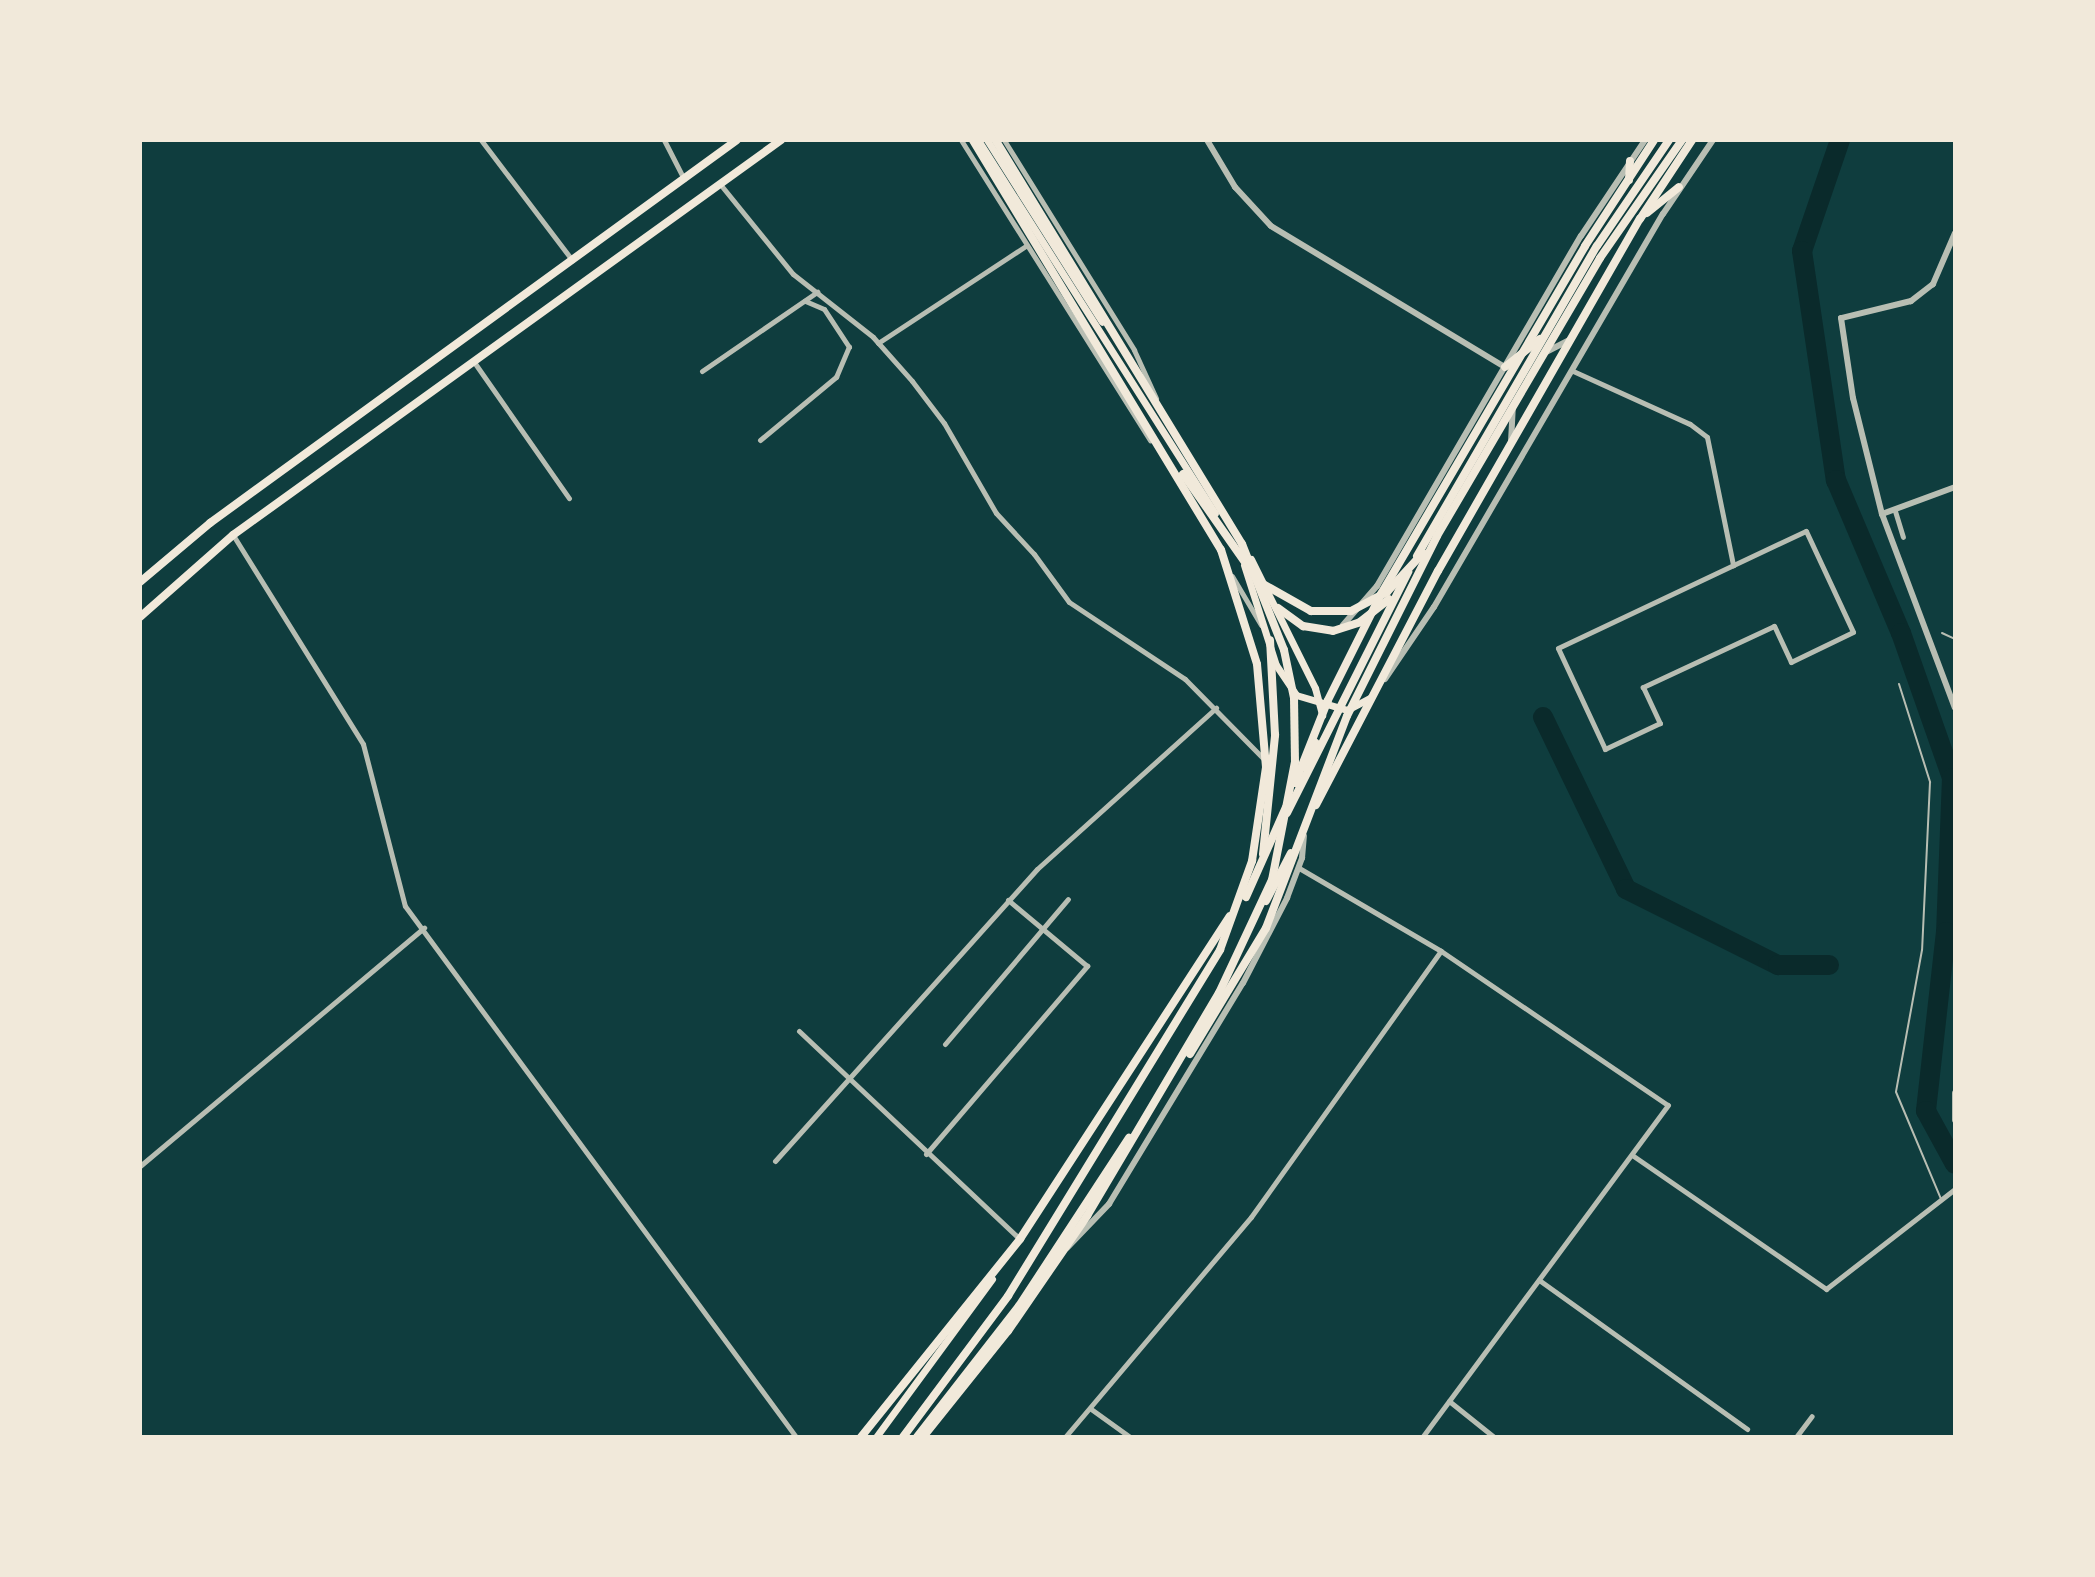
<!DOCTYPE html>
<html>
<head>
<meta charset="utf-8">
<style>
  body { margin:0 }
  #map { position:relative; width:2095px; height:1577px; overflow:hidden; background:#0f3d3e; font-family:Georgia,serif }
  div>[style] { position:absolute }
  .river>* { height:20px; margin:-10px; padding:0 10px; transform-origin:10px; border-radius:10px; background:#0a2a2b }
  .service>* { height:2px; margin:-1px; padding:0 1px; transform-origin:1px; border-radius:1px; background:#b8beb3 }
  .minor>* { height:5px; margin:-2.5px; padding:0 2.5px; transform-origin:2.5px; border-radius:2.5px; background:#b8beb3 }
  .tertiary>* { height:6px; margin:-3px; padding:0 3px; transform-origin:3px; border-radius:3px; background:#b8beb3 }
  .secondary>* { height:7px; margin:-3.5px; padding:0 3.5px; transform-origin:3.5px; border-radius:3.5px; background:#f1e9da }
  .primary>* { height:8px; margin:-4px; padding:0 4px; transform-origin:4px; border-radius:4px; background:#f1e9da }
  .trunk>* { height:8px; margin:-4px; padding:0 4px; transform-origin:4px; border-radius:4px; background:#f1e9da }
  span { translate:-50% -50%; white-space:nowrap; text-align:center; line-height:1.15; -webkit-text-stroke:8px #f1e9da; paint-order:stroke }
  .frame { position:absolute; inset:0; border:142px solid #f1e9da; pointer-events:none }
</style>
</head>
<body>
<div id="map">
  <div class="river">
    <div style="left:1840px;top:140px;width:117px;rotate:108.9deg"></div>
    <div style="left:1802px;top:251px;width:232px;rotate:81.6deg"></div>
    <div style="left:1836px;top:480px;width:166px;rotate:67deg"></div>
    <div style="left:1901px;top:633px;width:154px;rotate:70.6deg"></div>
    <div style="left:1952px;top:778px;width:154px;rotate:92.2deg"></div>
    <div style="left:1946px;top:932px;width:180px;rotate:96.4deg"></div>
    <div style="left:1926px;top:1111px;width:60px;rotate:61.3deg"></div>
    <div style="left:1543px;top:717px;width:191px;rotate:64.2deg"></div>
    <div style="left:1626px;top:889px;width:170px;rotate:26.6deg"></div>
    <div style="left:1778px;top:965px;width:51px"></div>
  </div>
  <div class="service">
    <div style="left:1942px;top:633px;width:14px;rotate:25deg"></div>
    <div style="left:1899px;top:684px;width:103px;rotate:72.4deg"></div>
    <div style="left:1930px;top:782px;width:168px;rotate:92.7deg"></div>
    <div style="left:1922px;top:950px;width:144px;rotate:100.4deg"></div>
    <div style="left:1896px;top:1092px;width:116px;rotate:67.2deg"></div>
  </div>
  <div class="minor">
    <div style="left:481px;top:140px;width:151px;rotate:52.8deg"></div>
    <div style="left:664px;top:140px;width:44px;rotate:62.9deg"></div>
    <div style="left:961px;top:140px;width:355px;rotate:57.8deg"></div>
    <div style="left:1004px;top:140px;width:247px;rotate:58.2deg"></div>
    <div style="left:1134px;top:350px;width:53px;rotate:65.4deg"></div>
    <div style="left:720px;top:184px;width:116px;rotate:51deg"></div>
    <div style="left:793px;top:274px;width:102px;rotate:38.2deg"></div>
    <div style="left:873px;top:337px;width:59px;rotate:48.4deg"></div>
    <div style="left:912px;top:381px;width:53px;rotate:52.7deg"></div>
    <div style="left:944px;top:423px;width:104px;rotate:60deg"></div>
    <div style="left:996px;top:513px;width:56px;rotate:47.2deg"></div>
    <div style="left:1034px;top:554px;width:59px;rotate:53.9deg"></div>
    <div style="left:1069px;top:602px;width:139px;rotate:33.6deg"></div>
    <div style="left:1185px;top:679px;width:114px;rotate:45.4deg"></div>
    <div style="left:878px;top:343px;width:178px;rotate:-33.3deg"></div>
    <div style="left:474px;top:362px;width:166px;rotate:55.1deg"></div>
    <div style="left:702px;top:371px;width:140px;rotate:-34.5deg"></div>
    <div style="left:1573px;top:371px;width:128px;rotate:24.4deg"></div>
    <div style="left:1690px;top:424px;width:21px;rotate:37deg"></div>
    <div style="left:1707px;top:437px;width:131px;rotate:78.5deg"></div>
    <div style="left:760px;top:440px;width:99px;rotate:-39.7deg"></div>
    <div style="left:836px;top:377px;width:33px;rotate:-67deg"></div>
    <div style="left:849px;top:347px;width:45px;rotate:-123.3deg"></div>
    <div style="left:824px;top:309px;width:21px;rotate:-157deg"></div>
    <div style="left:1895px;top:511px;width:27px;rotate:73deg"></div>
    <div style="left:1806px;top:531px;width:111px;rotate:65deg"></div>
    <div style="left:1853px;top:632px;width:69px;rotate:154.2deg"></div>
    <div style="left:1791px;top:662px;width:40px;rotate:-115deg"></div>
    <div style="left:1774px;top:626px;width:145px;rotate:155deg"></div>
    <div style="left:1643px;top:687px;width:40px;rotate:65deg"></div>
    <div style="left:1660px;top:723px;width:61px;rotate:154.7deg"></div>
    <div style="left:1605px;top:749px;width:111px;rotate:-115deg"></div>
    <div style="left:1558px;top:648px;width:274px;rotate:-25.3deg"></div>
    <div style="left:233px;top:535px;width:246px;rotate:58.1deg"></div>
    <div style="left:363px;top:744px;width:167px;rotate:75.5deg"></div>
    <div style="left:405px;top:906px;width:659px;rotate:53.63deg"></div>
    <div style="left:1232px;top:576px;width:57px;rotate:59.4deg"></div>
    <div style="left:1299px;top:868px;width:164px;rotate:30.3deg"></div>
    <div style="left:1441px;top:951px;width:274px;rotate:34.2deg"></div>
    <div style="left:1668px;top:1105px;width:413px;rotate:126.5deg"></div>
    <div style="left:799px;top:1031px;width:302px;rotate:43.3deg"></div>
    <div style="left:945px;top:1044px;width:190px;rotate:-49.7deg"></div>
    <div style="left:926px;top:1154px;width:248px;rotate:-49.4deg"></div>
    <div style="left:1087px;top:966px;width:103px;rotate:-140.1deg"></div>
    <div style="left:1632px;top:1155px;width:236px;rotate:34.6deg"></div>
    <div style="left:1826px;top:1289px;width:163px;rotate:-37.8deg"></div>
    <div style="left:775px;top:1161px;width:392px;rotate:-48.1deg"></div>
    <div style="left:1037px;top:869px;width:241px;rotate:-42deg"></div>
    <div style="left:140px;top:1166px;width:371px;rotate:-40deg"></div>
    <div style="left:1539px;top:1280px;width:256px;rotate:35.6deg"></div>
    <div style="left:1449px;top:1401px;width:58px;rotate:38.7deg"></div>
    <div style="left:1091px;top:1409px;width:48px;rotate:35.7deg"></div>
    <div style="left:1065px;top:1437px;width:288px;rotate:-49.8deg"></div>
    <div style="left:1251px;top:1217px;width:327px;rotate:-54.5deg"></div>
    <div style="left:1796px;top:1437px;width:26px;rotate:-53deg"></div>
  </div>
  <div class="tertiary">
    <div style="left:1207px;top:140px;width:55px;rotate:59.2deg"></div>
    <div style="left:1235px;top:187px;width:53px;rotate:47.3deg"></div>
    <div style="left:1271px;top:226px;width:273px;rotate:31.1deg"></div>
    <div style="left:1955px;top:233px;width:56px;rotate:113.3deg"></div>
    <div style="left:1933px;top:284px;width:28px;rotate:142deg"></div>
    <div style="left:1911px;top:301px;width:72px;rotate:166.3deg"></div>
    <div style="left:1841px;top:318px;width:81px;rotate:81.5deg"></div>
    <div style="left:1853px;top:398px;width:120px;rotate:76deg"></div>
    <div style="left:1882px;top:514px;width:207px;rotate:69.4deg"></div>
    <div style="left:1546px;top:352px;width:28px;rotate:-27deg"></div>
    <div style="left:1511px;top:442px;width:33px;rotate:-87deg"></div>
    <div style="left:1882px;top:514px;width:78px;rotate:-20.3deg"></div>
    <div style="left:1343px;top:625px;width:52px;rotate:-48.9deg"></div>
    <div style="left:1377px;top:586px;width:405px;rotate:-59.8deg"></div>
    <div style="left:1581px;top:236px;width:115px;rotate:-56.3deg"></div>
    <div style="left:1385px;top:679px;width:87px;rotate:-55.8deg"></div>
    <div style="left:1434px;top:607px;width:455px;rotate:-59.8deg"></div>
    <div style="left:1663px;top:214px;width:89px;rotate:-56deg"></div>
    <div style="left:1955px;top:1093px;width:27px;rotate:90deg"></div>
    <div style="left:1067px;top:1248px;width:61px;rotate:-46.3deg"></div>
    <div style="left:1109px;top:1204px;width:258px;rotate:-58.8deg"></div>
    <div style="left:1243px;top:983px;width:96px;rotate:-62.6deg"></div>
    <div style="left:1287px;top:898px;width:43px;rotate:-69.4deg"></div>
    <div style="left:1302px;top:858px;width:22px;rotate:-85deg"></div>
  </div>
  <div class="secondary">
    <div style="left:978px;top:140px;width:442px;rotate:57.6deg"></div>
    <div style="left:987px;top:140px;width:215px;rotate:57.7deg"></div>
    <div style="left:1251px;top:559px;width:144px;rotate:63.6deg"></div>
    <div style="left:1315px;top:688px;width:28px;rotate:75deg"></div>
    <div style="left:1244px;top:565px;width:105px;rotate:72.3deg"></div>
    <div style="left:1276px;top:665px;width:36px;rotate:56deg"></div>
    <div style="left:1296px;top:695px;width:53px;rotate:16.4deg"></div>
    <div style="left:1347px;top:710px;width:26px;rotate:-28deg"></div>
    <div style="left:1306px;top:768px;width:28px;rotate:-71deg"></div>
    <div style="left:876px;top:1437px;width:196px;rotate:-53.7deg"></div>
  </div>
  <div class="primary">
    <div style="left:1629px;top:180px;width:19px;rotate:-87deg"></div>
    <div style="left:1647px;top:213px;width:41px;rotate:-39.1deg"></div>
    <div style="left:1505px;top:367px;width:45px;rotate:-38.7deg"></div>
    <div style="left:1417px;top:556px;width:358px;rotate:-59.9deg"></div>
    <div style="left:1597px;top:246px;width:128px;rotate:-55.8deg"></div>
    <div style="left:1278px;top:608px;width:31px;rotate:36deg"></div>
    <div style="left:1303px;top:626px;width:30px;rotate:9deg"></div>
    <div style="left:1333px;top:631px;width:28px;rotate:-18deg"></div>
    <div style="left:1360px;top:622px;width:37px;rotate:-38deg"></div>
    <div style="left:1316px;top:805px;width:264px;rotate:-62.5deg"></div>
    <div style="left:1438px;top:571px;width:406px;rotate:-60.2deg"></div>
    <div style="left:1640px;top:219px;width:95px;rotate:-56.6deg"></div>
    <div style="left:1287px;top:813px;width:270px;rotate:-63.3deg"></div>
    <div style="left:1263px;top:854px;width:120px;rotate:-84.2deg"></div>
    <div style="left:1275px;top:735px;width:95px;rotate:-93deg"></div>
    <div style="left:1266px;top:901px;width:54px;rotate:-62.5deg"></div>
    <div style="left:861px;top:1437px;width:254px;rotate:-51.2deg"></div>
    <div style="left:1020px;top:1239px;width:385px;rotate:-57deg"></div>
    <div style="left:917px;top:1437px;width:166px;rotate:-52.1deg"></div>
    <div style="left:1019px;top:1306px;width:201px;rotate:-56.8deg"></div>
  </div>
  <div class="trunk">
    <div style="left:1183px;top:474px;width:115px;rotate:54.9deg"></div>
    <div style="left:140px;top:582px;width:92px;rotate:-40.1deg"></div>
    <div style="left:210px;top:523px;width:651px;rotate:-36.01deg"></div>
    <div style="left:1263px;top:584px;width:55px;rotate:29.4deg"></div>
    <div style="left:1311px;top:611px;width:40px"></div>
    <div style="left:1351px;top:611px;width:41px;rotate:-27.8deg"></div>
    <div style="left:1387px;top:592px;width:53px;rotate:-47.3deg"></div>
    <div style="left:140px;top:617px;width:124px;rotate:-41.4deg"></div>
    <div style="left:233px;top:535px;width:676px;rotate:-35.78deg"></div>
    <div style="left:1295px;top:783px;width:89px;rotate:-68.3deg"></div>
    <div style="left:1328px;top:700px;width:119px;rotate:-63.4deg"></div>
    <div style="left:1381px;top:594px;width:403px;rotate:-59.6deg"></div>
    <div style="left:1585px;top:246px;width:126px;rotate:-56.9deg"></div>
    <div style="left:1246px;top:897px;width:98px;rotate:-66deg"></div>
    <div style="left:1190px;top:1054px;width:147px;rotate:-58.9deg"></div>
    <div style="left:1266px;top:928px;width:227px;rotate:-69.1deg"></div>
    <div style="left:1347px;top:716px;width:201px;rotate:-63.4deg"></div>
    <div style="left:1437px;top:536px;width:322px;rotate:-59.6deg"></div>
    <div style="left:1600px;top:258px;width:144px;rotate:-55.2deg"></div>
    <div style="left:903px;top:1437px;width:176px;rotate:-53.3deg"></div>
    <div style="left:1008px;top:1296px;width:406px;rotate:-58.5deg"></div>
    <div style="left:1220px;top:950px;width:95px;rotate:-70.2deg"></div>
    <div style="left:1252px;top:861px;width:95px;rotate:-81.5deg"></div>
    <div style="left:1266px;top:767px;width:103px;rotate:-95deg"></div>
    <div style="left:1257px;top:664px;width:120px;rotate:-107.5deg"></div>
    <div style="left:1221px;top:550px;width:479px;rotate:-121.2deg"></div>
    <div style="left:923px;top:1437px;width:136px;rotate:-51.3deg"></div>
    <div style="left:1008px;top:1331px;width:140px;rotate:-55.5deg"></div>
    <div style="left:1087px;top:1216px;width:259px;rotate:-59.4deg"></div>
    <div style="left:1219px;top:993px;width:125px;rotate:-64.9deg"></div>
    <div style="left:1272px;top:880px;width:120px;rotate:-79deg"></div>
    <div style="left:1295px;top:762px;width:64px;rotate:-90.9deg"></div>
    <div style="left:1294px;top:698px;width:49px;rotate:-101.8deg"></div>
    <div style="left:1284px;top:650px;width:114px;rotate:-111.6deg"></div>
    <div style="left:1242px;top:544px;width:474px;rotate:-121.4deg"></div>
  </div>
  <div class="frame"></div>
</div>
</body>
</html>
